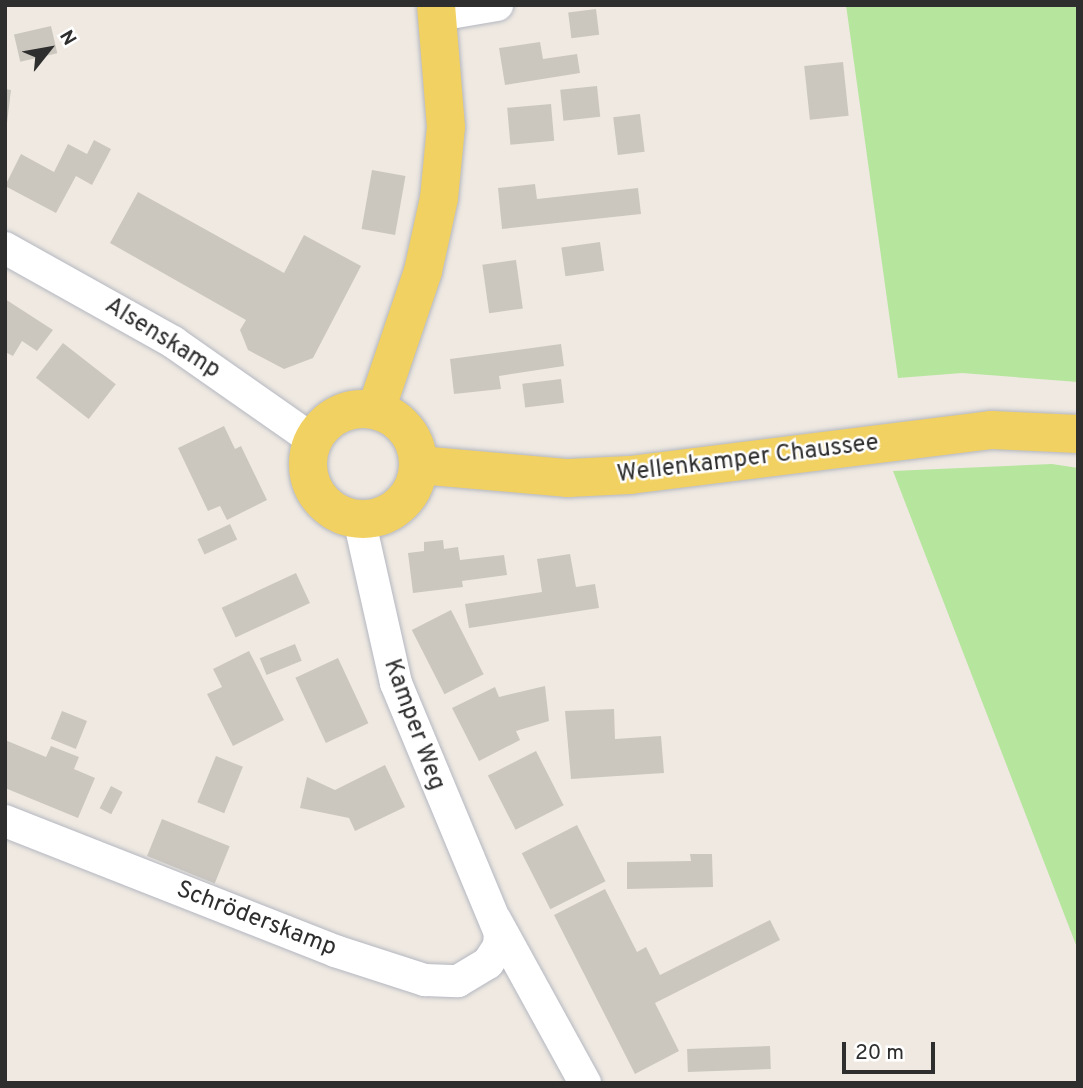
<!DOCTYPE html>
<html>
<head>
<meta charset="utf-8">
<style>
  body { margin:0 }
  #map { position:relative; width:1083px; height:1088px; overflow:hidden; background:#efe9e1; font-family:Overpass,sans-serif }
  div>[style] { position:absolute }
  .green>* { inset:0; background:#b6e59e }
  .building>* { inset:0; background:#cbc7bf; transform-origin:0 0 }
  .roads { filter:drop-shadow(0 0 2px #b4b7c1) drop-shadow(0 0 2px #b4b7c1) }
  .minor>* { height:32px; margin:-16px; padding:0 16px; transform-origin:16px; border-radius:16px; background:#fff }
  .major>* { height:38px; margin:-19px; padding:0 19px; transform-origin:19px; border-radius:19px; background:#f2d163 }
  .major>.ring { margin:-19px; padding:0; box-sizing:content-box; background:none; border:38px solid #f2d163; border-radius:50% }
  span { translate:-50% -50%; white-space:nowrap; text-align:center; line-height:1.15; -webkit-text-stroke:5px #fff; paint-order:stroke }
  .street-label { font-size:24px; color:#2e2e2e }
  .frame { position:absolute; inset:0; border:7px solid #2e2e2e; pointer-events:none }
  .north { position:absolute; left:14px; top:14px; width:70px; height:70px; -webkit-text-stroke:5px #fff; paint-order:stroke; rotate:59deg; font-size:19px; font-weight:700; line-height:28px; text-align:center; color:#2e2e2e }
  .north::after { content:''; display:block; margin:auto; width:24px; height:32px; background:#2e2e2e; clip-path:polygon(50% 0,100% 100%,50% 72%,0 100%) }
  .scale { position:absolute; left:842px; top:1042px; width:93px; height:32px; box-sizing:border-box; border:4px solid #2e2e2e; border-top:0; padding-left:9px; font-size:21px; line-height:24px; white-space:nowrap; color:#2e2e2e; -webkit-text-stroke:5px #fff; paint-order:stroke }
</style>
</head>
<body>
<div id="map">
  <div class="green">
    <div style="clip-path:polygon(846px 5px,1078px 5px,1078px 382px,962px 373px,898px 378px)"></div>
    <div style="clip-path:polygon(1052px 464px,1078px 468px,1078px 950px,893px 471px)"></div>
  </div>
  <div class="building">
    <div style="left:596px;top:9px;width:26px;height:28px;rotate:83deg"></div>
    <div style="left:51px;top:26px;width:28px;height:38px;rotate:77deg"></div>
    <div style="clip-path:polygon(540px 42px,543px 59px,577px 54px,580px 73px,505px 85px,499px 48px)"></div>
    <div style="left:843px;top:62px;width:54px;height:39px;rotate:84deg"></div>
    <div style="left:597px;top:86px;width:31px;height:37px;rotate:84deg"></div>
    <div style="clip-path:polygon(5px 89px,11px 90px,7px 123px,5px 123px)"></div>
    <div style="left:551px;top:104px;width:37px;height:44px;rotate:85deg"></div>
    <div style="left:640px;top:114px;width:38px;height:27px;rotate:83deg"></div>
    <div style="clip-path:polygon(94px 140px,111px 149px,92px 185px,76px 176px,56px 213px,5px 186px,21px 154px,54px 172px,68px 144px,87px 154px)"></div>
    <div style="left:372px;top:170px;width:34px;height:60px;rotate:10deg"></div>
    <div style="clip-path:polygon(535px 184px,537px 199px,638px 188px,641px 214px,502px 229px,498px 188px)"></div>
    <div style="clip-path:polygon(138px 192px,284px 273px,304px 235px,361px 266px,313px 358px,284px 369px,248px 350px,240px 330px,246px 320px,110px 243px)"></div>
    <div style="left:600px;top:242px;width:29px;height:39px;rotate:82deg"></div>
    <div style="left:516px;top:260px;width:49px;height:34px;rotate:82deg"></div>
    <div style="clip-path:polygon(5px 299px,53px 330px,37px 351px,22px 341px,13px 356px,5px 352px)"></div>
    <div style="left:63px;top:343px;width:67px;height:44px;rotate:38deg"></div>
    <div style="clip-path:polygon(561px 344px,564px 366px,499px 376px,501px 389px,454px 394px,450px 359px)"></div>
    <div style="left:561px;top:379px;width:24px;height:39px;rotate:83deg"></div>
    <div style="clip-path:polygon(224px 426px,235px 449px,241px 446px,267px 500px,227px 520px,220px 506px,208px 511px,178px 448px)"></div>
    <div style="left:230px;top:524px;width:17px;height:36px;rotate:65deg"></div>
    <div style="clip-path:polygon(443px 540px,444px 549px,458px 547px,460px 560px,504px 555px,507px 575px,462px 581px,463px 587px,413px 593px,408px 553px,424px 551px,424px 542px)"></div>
    <div style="clip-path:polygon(570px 554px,576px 587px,595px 584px,599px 608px,469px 628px,465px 604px,542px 592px,537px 559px)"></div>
    <div style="left:296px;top:573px;width:33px;height:82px;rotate:65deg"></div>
    <div style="left:451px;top:610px;width:72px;height:44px;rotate:63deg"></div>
    <div style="left:295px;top:644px;width:18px;height:38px;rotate:68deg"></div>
    <div style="clip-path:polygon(249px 651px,284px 720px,233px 746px,207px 694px,222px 687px,213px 669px)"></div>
    <div style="left:338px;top:658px;width:72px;height:47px;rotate:65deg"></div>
    <div style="clip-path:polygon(545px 686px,549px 721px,516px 731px,520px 740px,479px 761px,452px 708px,495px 687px,499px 697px)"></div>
    <div style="clip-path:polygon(614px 709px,615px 739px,661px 736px,664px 773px,571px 779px,565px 711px)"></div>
    <div style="left:62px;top:711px;width:27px;height:30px;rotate:22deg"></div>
    <div style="clip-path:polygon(5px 740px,46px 757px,51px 746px,79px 757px,74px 769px,95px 778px,78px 818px,5px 788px)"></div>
    <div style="left:536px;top:751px;width:61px;height:54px;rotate:63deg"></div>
    <div style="left:216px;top:756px;width:29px;height:50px;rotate:22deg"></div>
    <div style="clip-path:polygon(385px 765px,405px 807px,355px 831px,349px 818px,300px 808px,307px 777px,335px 790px)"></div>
    <div style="left:111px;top:786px;width:13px;height:25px;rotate:27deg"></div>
    <div style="left:162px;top:819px;width:73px;height:40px;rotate:22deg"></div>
    <div style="left:577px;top:825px;width:63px;height:62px;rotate:63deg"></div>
    <div style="clip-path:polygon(690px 854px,712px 854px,713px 887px,627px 889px,627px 862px,691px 861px)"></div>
    <div style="clip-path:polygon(605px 889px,637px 952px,646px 947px,660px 975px,770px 920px,780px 940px,655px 1003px,679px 1051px,635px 1074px,554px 915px)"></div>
    <div style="left:770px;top:1046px;width:23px;height:83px;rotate:88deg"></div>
  </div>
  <div class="roads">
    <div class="minor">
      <div style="left:438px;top:15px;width:60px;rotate:-9.6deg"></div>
      <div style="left:5px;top:248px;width:193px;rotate:29.2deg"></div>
      <div style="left:173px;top:342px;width:171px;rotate:35deg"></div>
      <div style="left:5px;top:821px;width:355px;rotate:21.5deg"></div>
      <div style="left:335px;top:951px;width:95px;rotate:17.9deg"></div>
      <div style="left:425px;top:980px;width:33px;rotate:2deg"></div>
      <div style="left:458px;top:981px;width:35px;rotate:-31deg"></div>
      <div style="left:488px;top:963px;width:20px;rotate:-57deg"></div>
      <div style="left:499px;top:946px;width:13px;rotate:-86deg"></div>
      <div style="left:500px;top:933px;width:271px;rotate:-112.6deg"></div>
      <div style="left:396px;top:683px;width:168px;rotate:-102.7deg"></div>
      <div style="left:496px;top:921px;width:185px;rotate:61.2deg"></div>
    </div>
    <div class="major">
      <div class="ring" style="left:308px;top:409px;width:72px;height:72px"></div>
      <div style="left:376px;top:410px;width:147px;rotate:-71.3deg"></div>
      <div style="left:423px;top:271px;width:75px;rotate:-77.6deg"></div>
      <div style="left:439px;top:198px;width:71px;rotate:-84.4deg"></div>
      <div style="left:446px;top:127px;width:122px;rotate:-94.7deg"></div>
      <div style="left:419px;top:465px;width:150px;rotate:5deg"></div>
      <div style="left:568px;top:478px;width:62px;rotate:-2.8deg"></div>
      <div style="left:630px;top:475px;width:365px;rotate:-7.1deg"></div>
      <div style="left:992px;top:430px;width:86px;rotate:2.7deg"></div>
    </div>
  </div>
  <div class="street-label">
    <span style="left:162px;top:339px;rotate:32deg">Alsenskamp</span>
    <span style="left:748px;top:460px;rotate:-7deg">Wellenkamper Chaussee</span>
    <span style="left:413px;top:725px;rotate:70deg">Kamper Weg</span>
    <span style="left:256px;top:920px;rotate:21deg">Schröderskamp</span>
  </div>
  <div class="frame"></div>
  <div class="north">N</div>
  <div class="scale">20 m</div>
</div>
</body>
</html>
